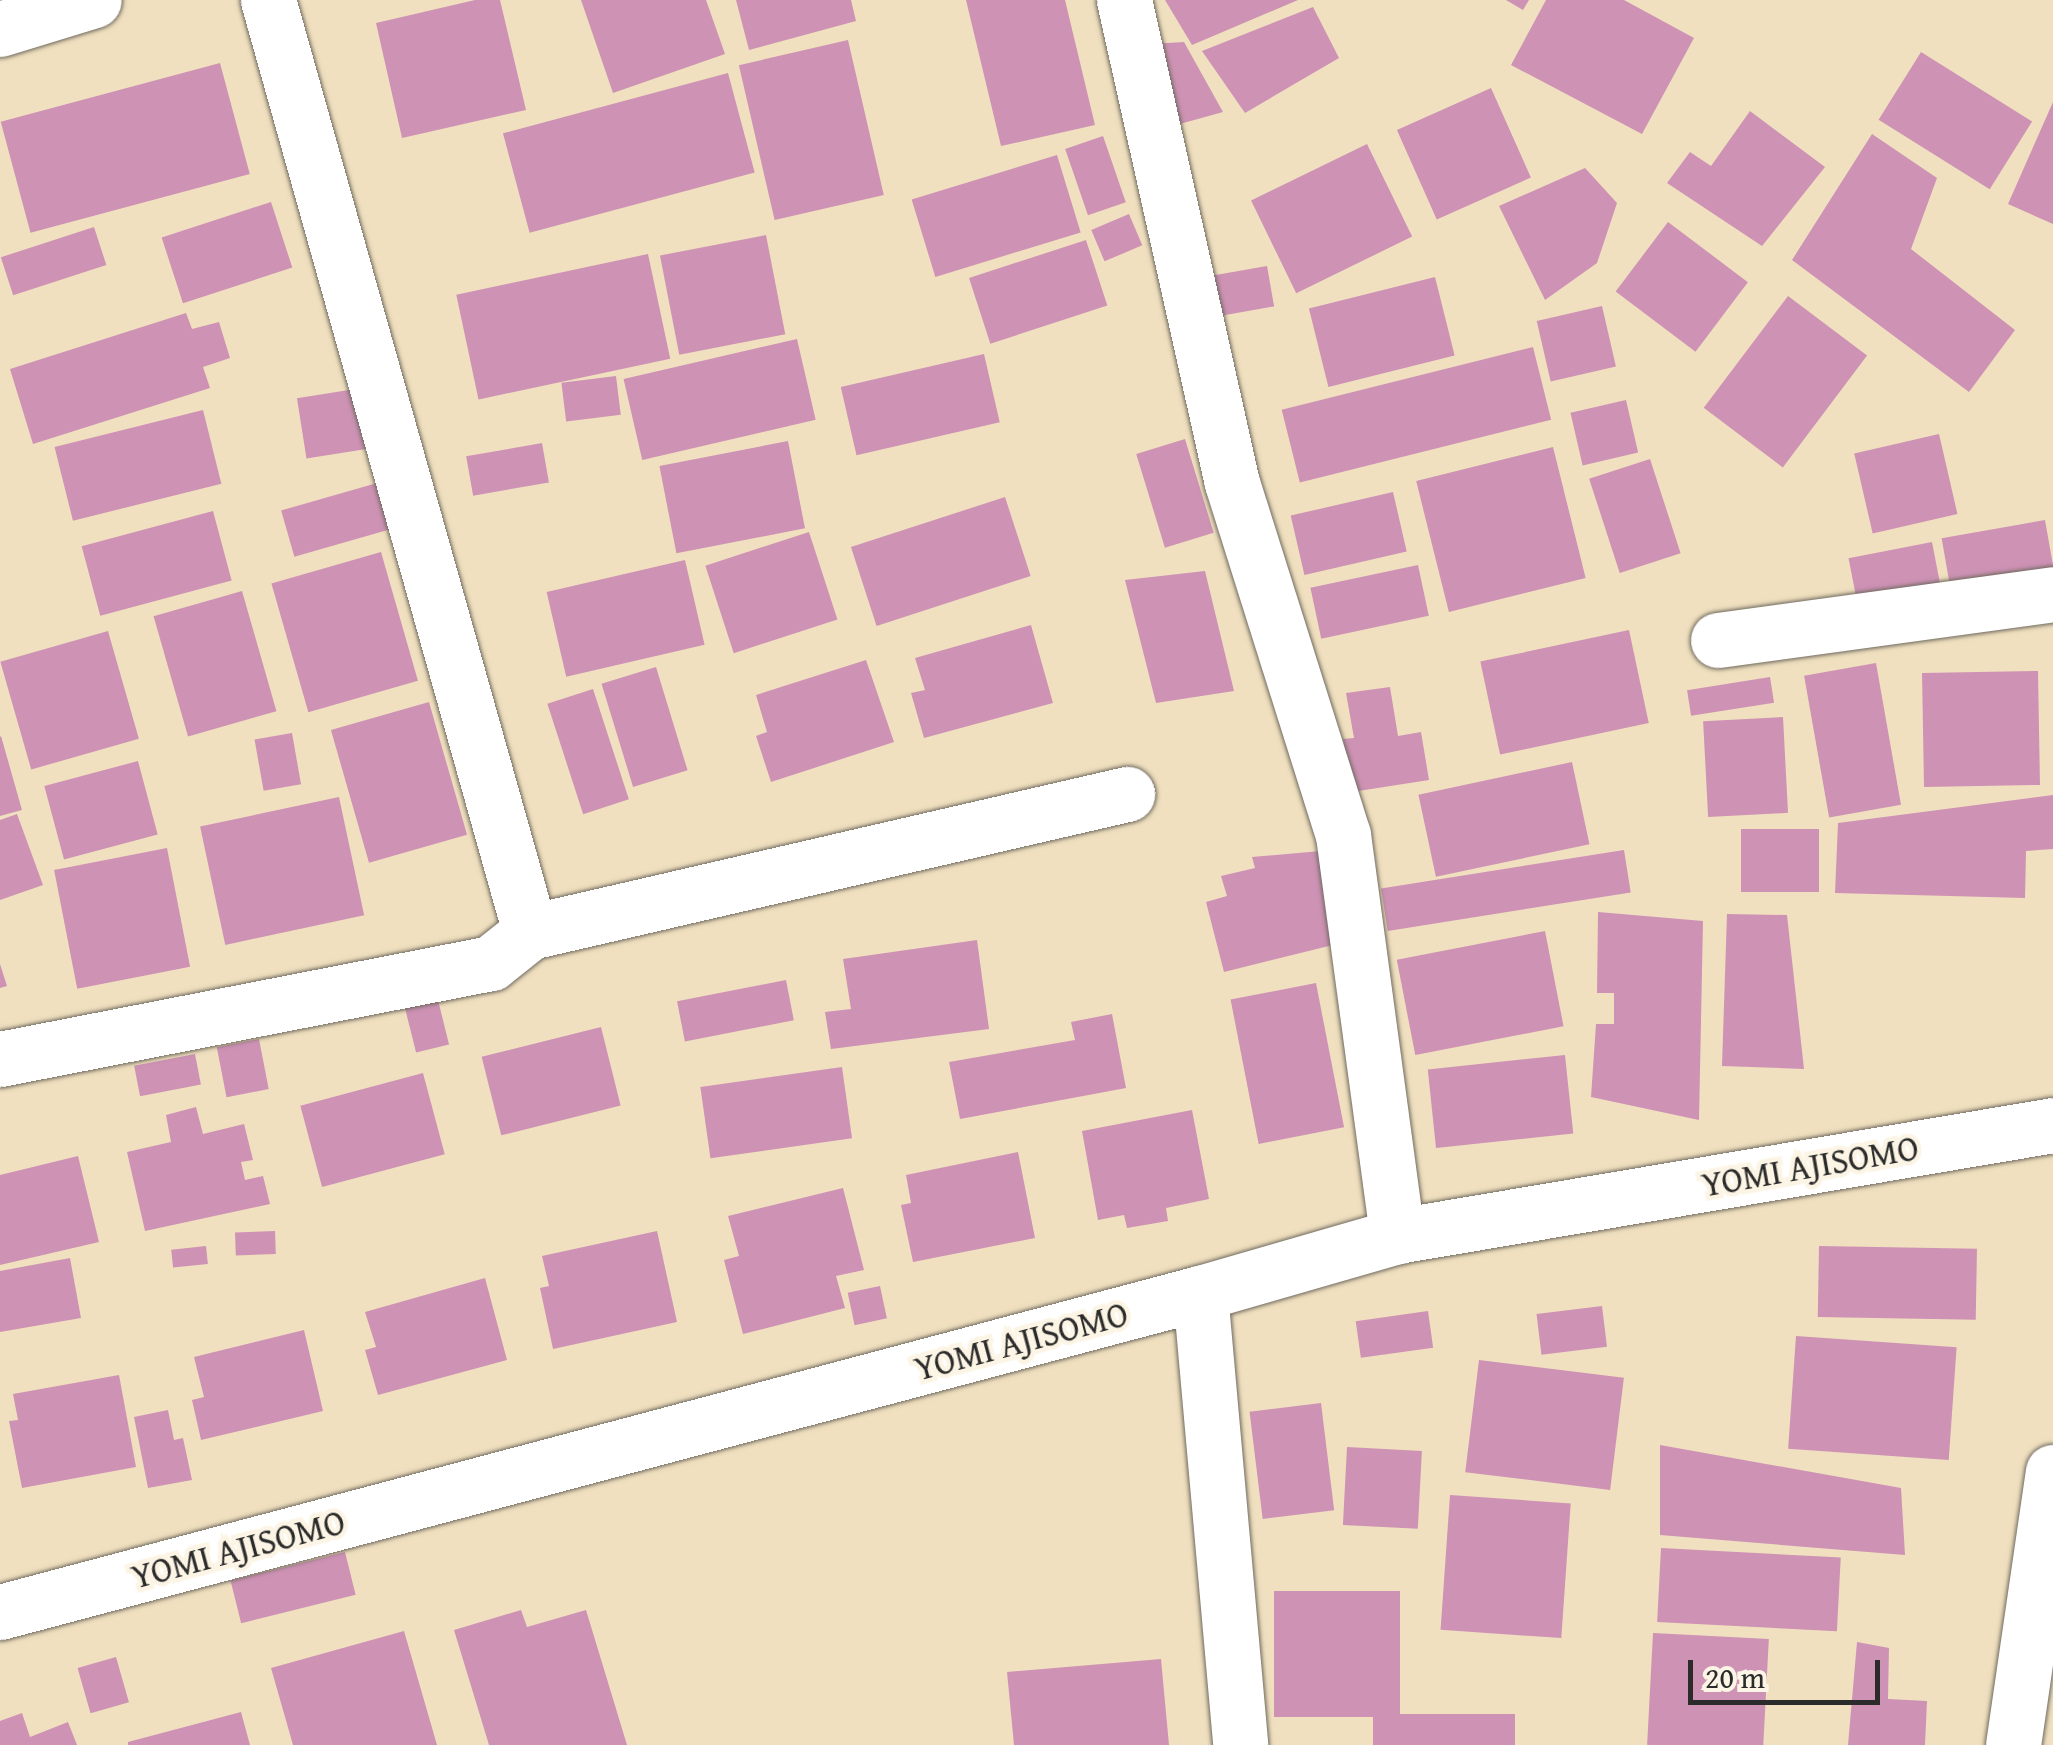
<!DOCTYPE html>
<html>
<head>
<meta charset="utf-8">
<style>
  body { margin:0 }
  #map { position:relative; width:2053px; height:1745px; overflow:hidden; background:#f0e0bf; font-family:"Gentium Book Plus",serif }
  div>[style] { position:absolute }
  .building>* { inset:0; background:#ce92b5; transform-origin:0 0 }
  .roads { filter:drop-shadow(0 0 2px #706a5f) drop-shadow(0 0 2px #706a5f) }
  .minor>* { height:55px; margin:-27.5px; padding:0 27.5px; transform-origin:27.5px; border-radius:27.5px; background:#fff }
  span { translate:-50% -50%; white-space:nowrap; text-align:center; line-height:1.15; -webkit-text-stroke:9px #fcf5e5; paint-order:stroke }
  .street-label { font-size:35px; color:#2b2b2b }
  .scale { position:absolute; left:1688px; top:1660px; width:192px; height:45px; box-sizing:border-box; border:5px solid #2b2b2b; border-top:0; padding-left:12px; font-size:30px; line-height:35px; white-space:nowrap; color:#2b2b2b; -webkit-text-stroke:8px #fcf5e5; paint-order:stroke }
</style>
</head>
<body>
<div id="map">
  <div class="building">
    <div style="clip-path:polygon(475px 0,500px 0,526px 110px,402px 138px,376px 23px)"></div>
    <div style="clip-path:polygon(581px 0,706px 0,725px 54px,613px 93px)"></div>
    <div style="clip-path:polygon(736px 0,851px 0,856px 21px,749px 50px)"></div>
    <div style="clip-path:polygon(966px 0,1065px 0,1095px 125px,1001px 146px)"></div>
    <div style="clip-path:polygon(1165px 0,1298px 0,1192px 45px)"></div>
    <div style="clip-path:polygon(1506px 0,1529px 0,1523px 10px)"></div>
    <div style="clip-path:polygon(1546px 0,1624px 0,1694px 38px,1642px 134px,1511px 65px)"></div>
    <div style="clip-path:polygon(1313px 7px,1339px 58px,1245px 113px,1202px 51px)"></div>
    <div style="left:848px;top:40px;width:159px;height:112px;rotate:77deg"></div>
    <div style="clip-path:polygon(1184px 42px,1223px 112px,1169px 127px,1151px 44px)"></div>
    <div style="left:1921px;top:52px;width:131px;height:80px;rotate:32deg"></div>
    <div style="left:220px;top:63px;width:115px;height:227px;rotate:75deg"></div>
    <div style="left:728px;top:73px;width:103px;height:233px;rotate:75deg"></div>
    <div style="left:1491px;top:88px;width:98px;height:103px;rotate:66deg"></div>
    <div style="clip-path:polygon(2053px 102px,2053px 224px,2008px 204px)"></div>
    <div style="clip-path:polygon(1750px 111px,1825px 167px,1762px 246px,1667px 183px,1690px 152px,1711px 166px)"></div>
    <div style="clip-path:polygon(1872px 134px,1937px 178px,1911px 249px,2015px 330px,1969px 392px,1792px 260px)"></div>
    <div style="left:1103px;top:136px;width:70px;height:40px;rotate:71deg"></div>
    <div style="left:1367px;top:144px;width:103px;height:129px;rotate:64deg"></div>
    <div style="left:1057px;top:155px;width:81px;height:152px;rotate:73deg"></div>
    <div style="clip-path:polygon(1585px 168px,1617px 203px,1597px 263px,1545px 300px,1499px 206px)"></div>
    <div style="left:271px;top:202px;width:69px;height:115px;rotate:72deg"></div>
    <div style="left:1129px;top:214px;width:34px;height:41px;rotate:67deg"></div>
    <div style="left:1668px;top:222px;width:100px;height:87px;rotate:37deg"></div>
    <div style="left:94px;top:227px;width:40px;height:98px;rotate:72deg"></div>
    <div style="left:766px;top:235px;width:101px;height:108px;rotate:79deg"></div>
    <div style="left:1086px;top:240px;width:69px;height:123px;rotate:72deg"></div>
    <div style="left:648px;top:254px;width:107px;height:196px;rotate:78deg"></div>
    <div style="left:1267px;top:266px;width:41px;height:58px;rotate:80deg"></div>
    <div style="left:1435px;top:277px;width:81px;height:130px;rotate:76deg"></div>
    <div style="left:1788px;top:296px;width:99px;height:140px;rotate:37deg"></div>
    <div style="left:1602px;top:306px;width:62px;height:67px;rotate:77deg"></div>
    <div style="clip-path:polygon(186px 313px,192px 329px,219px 322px,230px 358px,203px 367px,210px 388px,33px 444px,10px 369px)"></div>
    <div style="left:797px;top:339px;width:83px;height:178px;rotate:77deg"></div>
    <div style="left:1533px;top:347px;width:75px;height:259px;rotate:76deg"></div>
    <div style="left:984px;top:354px;width:70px;height:147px;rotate:77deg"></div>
    <div style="left:616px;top:376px;width:39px;height:55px;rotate:83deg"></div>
    <div style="left:374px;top:386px;width:61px;height:78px;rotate:81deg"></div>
    <div style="left:1626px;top:400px;width:54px;height:57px;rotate:77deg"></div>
    <div style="left:203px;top:410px;width:76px;height:153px;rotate:76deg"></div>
    <div style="left:1939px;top:434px;width:82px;height:87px;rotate:77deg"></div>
    <div style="left:1185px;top:439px;width:98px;height:51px;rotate:73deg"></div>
    <div style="left:788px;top:441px;width:89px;height:131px;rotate:79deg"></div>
    <div style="left:542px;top:443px;width:40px;height:77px;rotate:80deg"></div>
    <div style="left:1553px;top:447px;width:135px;height:141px;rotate:76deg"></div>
    <div style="left:1650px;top:459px;width:99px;height:64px;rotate:72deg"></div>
    <div style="left:384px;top:481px;width:48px;height:107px;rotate:74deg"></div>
    <div style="left:1393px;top:492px;width:61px;height:105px;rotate:77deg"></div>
    <div style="left:1005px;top:497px;width:83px;height:162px;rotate:72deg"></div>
    <div style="left:213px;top:511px;width:72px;height:136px;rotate:75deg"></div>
    <div style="left:2045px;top:520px;width:48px;height:105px;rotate:80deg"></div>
    <div style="left:809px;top:532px;width:92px;height:109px;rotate:72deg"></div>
    <div style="left:1932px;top:542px;width:44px;height:85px;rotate:79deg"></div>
    <div style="left:381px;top:552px;width:134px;height:114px;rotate:74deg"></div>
    <div style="left:685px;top:560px;width:87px;height:142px;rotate:77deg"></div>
    <div style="left:1418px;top:565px;width:52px;height:110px;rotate:78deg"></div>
    <div style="clip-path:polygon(1205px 571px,1234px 691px,1156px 703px,1125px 580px)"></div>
    <div style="left:242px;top:591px;width:125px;height:92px;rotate:74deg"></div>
    <div style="clip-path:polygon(1031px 625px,1053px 703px,924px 738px,911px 693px,925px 690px,915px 658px)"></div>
    <div style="left:1629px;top:630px;width:95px;height:152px;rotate:78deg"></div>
    <div style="left:108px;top:631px;width:112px;height:112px;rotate:74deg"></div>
    <div style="clip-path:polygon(866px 660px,894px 742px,771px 782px,756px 736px,767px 732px,756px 695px)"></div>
    <div style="left:1876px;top:663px;width:144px;height:73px;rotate:80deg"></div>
    <div style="left:656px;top:667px;width:108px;height:57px;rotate:73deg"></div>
    <div style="left:2038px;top:671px;width:114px;height:116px;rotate:89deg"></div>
    <div style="left:1770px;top:677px;width:26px;height:84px;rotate:81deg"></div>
    <div style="clip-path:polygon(1390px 687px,1398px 736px,1421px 732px,1429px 780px,1352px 792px,1343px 739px,1354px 738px,1346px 693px)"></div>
    <div style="left:593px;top:689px;width:116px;height:48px;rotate:72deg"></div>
    <div style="left:429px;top:702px;width:138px;height:102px;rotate:74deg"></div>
    <div style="left:1783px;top:717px;width:96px;height:80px;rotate:87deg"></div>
    <div style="left:292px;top:733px;width:52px;height:38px;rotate:80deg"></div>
    <div style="clip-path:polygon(1px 736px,22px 810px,0 816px,0 737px)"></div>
    <div style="left:138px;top:761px;width:76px;height:97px;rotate:75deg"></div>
    <div style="left:1572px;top:762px;width:84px;height:157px;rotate:78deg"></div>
    <div style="clip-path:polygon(2053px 795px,2053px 849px,2026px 851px,2025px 898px,1835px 893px,1838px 823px)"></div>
    <div style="left:339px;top:797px;width:121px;height:142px;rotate:78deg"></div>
    <div style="clip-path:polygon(17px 814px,43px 885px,0 900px,0 820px)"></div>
    <div style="left:1741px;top:829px;width:78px;height:63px"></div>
    <div style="left:167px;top:848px;width:121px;height:115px;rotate:79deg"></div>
    <div style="left:1624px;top:850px;width:43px;height:246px;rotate:81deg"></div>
    <div style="clip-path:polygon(1321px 851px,1345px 942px,1224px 972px,1206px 902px,1227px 896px,1221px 876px,1255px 868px,1252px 857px)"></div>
    <div style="clip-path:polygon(1598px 912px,1703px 921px,1699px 1120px,1591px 1097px,1596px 1024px,1614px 1024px,1614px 993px,1597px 993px)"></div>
    <div style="clip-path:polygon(1727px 914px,1787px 915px,1804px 1069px,1722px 1066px)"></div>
    <div style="left:1545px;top:931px;width:97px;height:151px;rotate:79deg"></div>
    <div style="clip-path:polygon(977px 940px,989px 1029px,831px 1049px,825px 1012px,851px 1009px,843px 959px)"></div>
    <div style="clip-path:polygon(0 964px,7px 986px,0 988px)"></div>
    <div style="left:786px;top:980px;width:41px;height:111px;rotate:79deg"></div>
    <div style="left:1316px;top:983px;width:147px;height:87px;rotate:79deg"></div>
    <div style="left:436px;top:992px;width:54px;height:34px;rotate:76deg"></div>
    <div style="clip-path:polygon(1112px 1014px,1126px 1088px,960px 1119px,949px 1062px,1075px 1040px,1071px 1022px)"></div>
    <div style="left:601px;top:1027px;width:81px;height:123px;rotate:76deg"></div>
    <div style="left:259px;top:1039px;width:51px;height:43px;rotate:79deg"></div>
    <div style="left:195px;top:1054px;width:31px;height:62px;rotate:79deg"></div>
    <div style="left:1565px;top:1055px;width:79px;height:138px;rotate:84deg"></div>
    <div style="left:842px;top:1067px;width:72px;height:143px;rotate:82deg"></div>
    <div style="left:423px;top:1073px;width:84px;height:127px;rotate:75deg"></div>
    <div style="clip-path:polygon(196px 1107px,203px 1134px,244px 1124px,253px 1160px,241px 1162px,245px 1180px,263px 1176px,270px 1204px,145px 1231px,127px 1152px,171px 1142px,166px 1115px)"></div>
    <div style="clip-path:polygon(1192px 1110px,1209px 1199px,1166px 1208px,1168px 1221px,1127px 1228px,1124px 1215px,1098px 1220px,1082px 1131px)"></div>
    <div style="clip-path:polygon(1018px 1152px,1035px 1238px,913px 1262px,901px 1205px,911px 1203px,906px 1175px)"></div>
    <div style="clip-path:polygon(78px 1156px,99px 1242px,0 1265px,0 1175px)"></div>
    <div style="clip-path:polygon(843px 1188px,864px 1270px,836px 1276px,845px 1308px,743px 1334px,724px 1260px,739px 1256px,728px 1216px)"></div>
    <div style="left:275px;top:1231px;width:23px;height:40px;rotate:88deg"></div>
    <div style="clip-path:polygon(657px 1231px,677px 1322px,553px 1349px,540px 1288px,549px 1286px,542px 1256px)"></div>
    <div style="left:206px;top:1246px;width:18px;height:35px;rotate:84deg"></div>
    <div style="left:1819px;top:1246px;width:158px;height:71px;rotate:1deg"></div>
    <div style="clip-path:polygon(70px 1258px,81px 1318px,0 1332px,0 1271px)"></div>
    <div style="clip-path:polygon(485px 1278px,507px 1360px,378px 1395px,365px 1350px,376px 1347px,365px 1312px)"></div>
    <div style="left:880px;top:1286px;width:33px;height:33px;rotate:78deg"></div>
    <div style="left:1602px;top:1306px;width:41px;height:66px;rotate:83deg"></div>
    <div style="left:1428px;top:1311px;width:37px;height:73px;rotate:82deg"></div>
    <div style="clip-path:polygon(304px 1330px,323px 1411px,201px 1440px,192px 1400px,204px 1397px,194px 1357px)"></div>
    <div style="left:1796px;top:1336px;width:161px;height:113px;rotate:4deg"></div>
    <div style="left:1479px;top:1360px;width:146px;height:113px;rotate:7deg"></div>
    <div style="clip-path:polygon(119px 1375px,136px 1467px,22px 1488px,9px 1421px,18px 1420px,13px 1394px)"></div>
    <div style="left:1321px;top:1403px;width:108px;height:72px;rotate:83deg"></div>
    <div style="clip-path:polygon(168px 1410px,174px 1440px,183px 1438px,192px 1480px,148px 1488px,134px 1417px)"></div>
    <div style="clip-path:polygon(1660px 1445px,1901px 1488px,1905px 1555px,1660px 1535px)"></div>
    <div style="left:1347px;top:1447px;width:75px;height:78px;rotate:3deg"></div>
    <div style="left:1450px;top:1495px;width:121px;height:135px;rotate:4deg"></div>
    <div style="left:1661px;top:1548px;width:180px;height:74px;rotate:3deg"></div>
    <div style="left:345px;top:1552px;width:44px;height:118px;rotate:76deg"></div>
    <div style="left:1274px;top:1591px;width:126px;height:126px"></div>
    <div style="clip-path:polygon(521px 1610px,527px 1627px,586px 1610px,627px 1745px,489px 1745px,454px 1630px)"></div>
    <div style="clip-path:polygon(404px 1631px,437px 1745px,293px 1745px,271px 1668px)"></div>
    <div style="left:1653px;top:1633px;width:116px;height:112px;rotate:3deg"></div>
    <div style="clip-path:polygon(1857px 1642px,1889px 1648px,1888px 1699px,1927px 1701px,1925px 1745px,1848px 1745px)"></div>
    <div style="left:116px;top:1657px;width:47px;height:40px;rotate:74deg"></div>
    <div style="clip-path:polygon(1161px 1659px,1169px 1745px,1014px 1745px,1007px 1672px)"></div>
    <div style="clip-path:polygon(241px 1712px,250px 1745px,128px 1745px,128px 1742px)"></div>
    <div style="clip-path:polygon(22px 1713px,30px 1737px,68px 1722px,77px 1745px,0 1745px,0 1721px)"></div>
    <div style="left:1515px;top:1714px;width:31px;height:142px;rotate:90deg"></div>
  </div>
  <div class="roads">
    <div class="minor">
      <div style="left:268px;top:0;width:968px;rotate:74.3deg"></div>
      <div style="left:1124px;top:0;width:495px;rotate:77.4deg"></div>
      <div style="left:1232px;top:483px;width:369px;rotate:72.5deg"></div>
      <div style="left:1343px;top:835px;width:405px;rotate:82.3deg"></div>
      <div style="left:0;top:29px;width:98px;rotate:-17.1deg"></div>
      <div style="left:1718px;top:640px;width:338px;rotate:-7.8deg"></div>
      <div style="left:0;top:1059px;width:500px;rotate:-11.06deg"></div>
      <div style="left:491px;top:963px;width:50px;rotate:-38.5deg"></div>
      <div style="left:530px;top:932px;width:613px;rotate:-13.02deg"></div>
      <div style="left:1200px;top:1293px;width:454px;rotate:84.9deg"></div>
      <div style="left:0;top:1612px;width:1242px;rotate:-14.89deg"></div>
      <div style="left:1200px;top:1293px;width:205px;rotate:-16.1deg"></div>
      <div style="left:1397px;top:1236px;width:665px;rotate:-9.6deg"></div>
      <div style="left:2013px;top:1745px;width:276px;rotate:-81.7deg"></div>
    </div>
  </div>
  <div class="street-label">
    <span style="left:1810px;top:1166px;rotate:-10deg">YOMI AJISOMO</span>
    <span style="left:1021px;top:1341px;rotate:-15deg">YOMI AJISOMO</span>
    <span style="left:238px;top:1549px;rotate:-15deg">YOMI AJISOMO</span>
  </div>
  <div class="scale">20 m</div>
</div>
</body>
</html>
